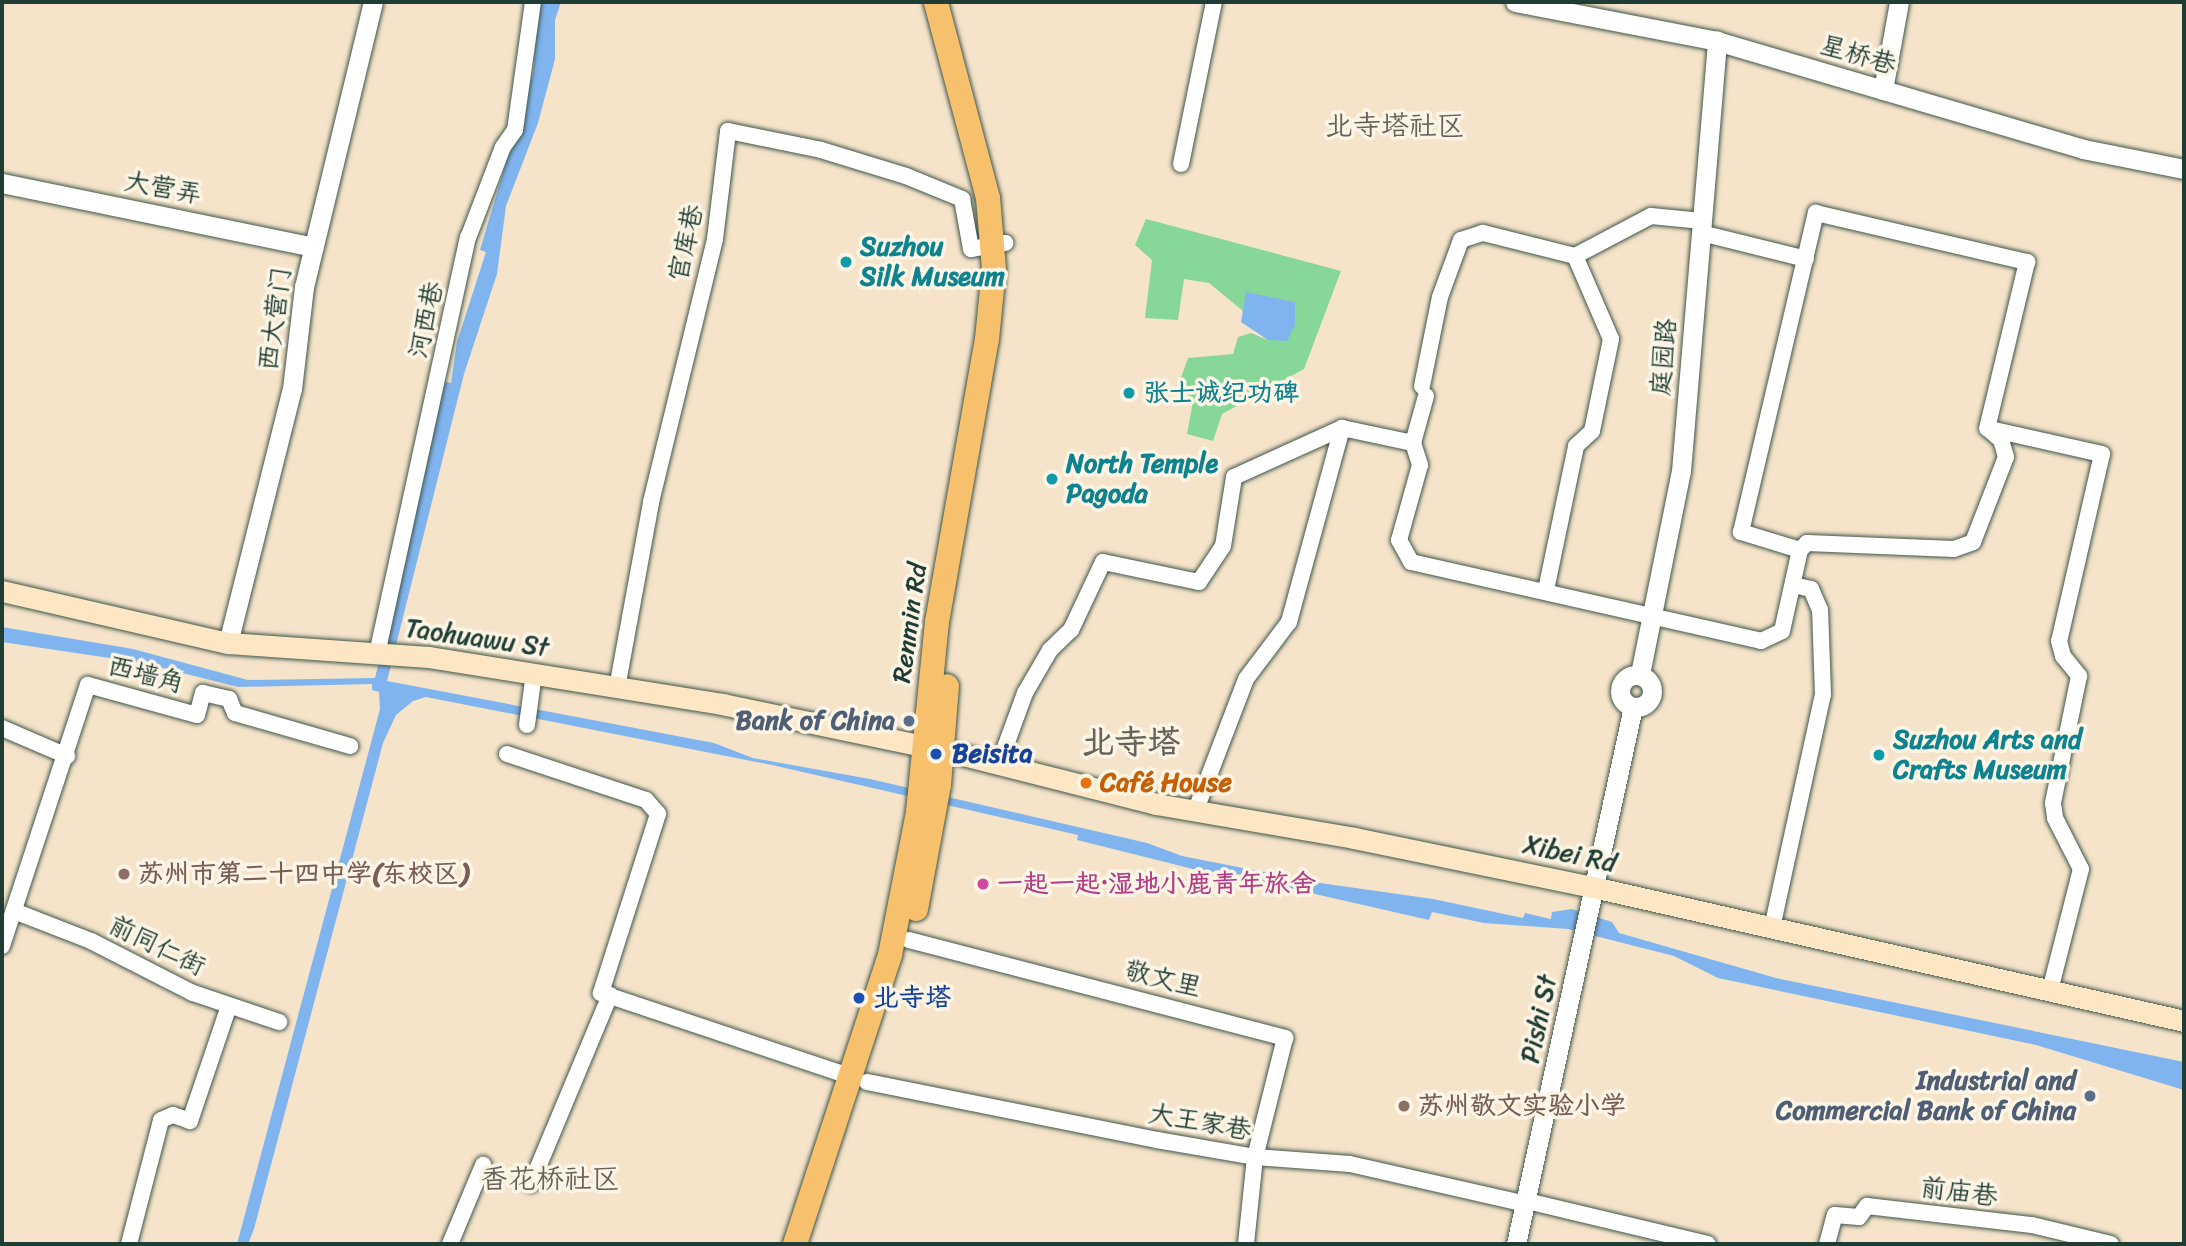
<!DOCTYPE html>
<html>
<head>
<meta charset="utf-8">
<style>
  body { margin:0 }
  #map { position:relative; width:2186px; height:1246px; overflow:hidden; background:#f6e4ca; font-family:Sriracha,"LXGW WenKai TC",sans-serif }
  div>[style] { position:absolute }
  .green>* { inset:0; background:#87d898 }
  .water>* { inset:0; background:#80b4ee }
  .roads { filter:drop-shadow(0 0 2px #3f564a) drop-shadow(0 0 2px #3f564a) }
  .minor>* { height:16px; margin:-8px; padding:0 8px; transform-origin:8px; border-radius:8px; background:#fff }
  .tertiary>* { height:19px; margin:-9.5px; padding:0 9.5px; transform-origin:9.5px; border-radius:9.5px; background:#fff }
  .tertiary>.ring { margin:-9.5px; padding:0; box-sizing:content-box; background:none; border:19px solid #fff; border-radius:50% }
  .secondary>* { height:21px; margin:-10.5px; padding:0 10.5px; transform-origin:10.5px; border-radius:10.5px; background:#fce6c4 }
  .primary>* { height:24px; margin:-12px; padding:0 12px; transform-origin:12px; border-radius:12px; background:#f7c06c }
  .dots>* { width:19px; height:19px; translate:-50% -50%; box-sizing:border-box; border:4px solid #fcf5e5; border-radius:50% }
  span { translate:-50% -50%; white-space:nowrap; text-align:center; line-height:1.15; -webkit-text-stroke:7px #fcf5e5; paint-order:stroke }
  .street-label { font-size:26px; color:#1f3d34 }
  .culture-label { font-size:26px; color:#0d838f; font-weight:700 }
  .left { translate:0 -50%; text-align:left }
  .service-label { font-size:26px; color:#4e5e75; font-weight:700 }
  .right { translate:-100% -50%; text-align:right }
  .transit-label { font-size:26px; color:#164399; font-weight:700 }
  .food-label { font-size:26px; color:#c56008; font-weight:700 }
  .education-label { font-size:26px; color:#785e54; font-weight:700 }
  .hotel-label { font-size:26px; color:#b23c85; font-weight:700 }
  .neighbourhood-label { font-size:28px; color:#6a6259 }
  .district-label { font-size:33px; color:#6a6259; font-weight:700 }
  .frame { position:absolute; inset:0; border:4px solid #1f3d34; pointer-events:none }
</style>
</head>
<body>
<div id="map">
  <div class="green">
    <div style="clip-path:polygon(1146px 219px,1341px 271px,1304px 369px,1222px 414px,1213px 441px,1187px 434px,1193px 401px,1179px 383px,1188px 358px,1233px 354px,1238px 337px,1251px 333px,1268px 340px,1247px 292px,1243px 311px,1209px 283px,1184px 279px,1178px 320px,1145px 318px,1152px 260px,1135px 245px)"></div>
  </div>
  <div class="water">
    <div style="clip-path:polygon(539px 2px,561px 2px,555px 20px,555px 59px,538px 123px,506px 206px,497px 274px,464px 374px,387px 681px,714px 743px,753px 758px,870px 779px,1147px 843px,1182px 856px,1313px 882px,1433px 899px,1523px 918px,1525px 913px,1551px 919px,1552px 912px,1572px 909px,1612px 922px,1619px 933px,1776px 978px,2184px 1062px,2184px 1090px,2036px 1045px,1718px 978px,1674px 956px,1568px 929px,1484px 923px,1432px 912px,1429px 920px,1254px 880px,1254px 876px,1197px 870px,1077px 840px,1078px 835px,772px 765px,426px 697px,413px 701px,396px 715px,383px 743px,254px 1229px,248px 1244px,237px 1244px,380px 709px,379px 692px,372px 690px,372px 684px,238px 687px,143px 663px,2px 642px,2px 627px,133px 649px,248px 680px,375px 678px,426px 467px,441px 381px,451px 383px,457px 342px,486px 252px,480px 250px,533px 72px)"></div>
    <div style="clip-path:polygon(1246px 292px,1295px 302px,1295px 325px,1287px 341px,1268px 340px,1241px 322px)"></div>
  </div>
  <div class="roads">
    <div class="minor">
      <div style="left:1181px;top:164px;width:165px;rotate:-78.5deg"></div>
      <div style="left:1701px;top:233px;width:108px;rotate:13.9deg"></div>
      <div style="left:1422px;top:386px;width:91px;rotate:-78.6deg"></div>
      <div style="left:1440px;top:297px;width:61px;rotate:-69.8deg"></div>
      <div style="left:1461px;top:240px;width:23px;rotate:-18deg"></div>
      <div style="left:1483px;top:233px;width:95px;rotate:14deg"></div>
      <div style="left:1426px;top:396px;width:49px;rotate:105.5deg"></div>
      <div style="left:1413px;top:443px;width:23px;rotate:72deg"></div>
      <div style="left:1420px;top:465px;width:78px;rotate:105.6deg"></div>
      <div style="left:1399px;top:540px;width:25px;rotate:61deg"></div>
      <div style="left:1411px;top:562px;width:359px;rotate:12.7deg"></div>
      <div style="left:1761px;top:641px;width:23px;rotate:-25deg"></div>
      <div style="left:1782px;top:631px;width:83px;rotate:-77.5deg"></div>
      <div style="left:1800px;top:550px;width:10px;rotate:-45deg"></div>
      <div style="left:1807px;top:543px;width:147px;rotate:2.3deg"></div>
      <div style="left:1954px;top:549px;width:20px;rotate:-20deg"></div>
      <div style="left:1973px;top:542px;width:91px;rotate:-68.8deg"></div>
      <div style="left:2006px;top:457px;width:18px;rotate:-106deg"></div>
      <div style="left:2001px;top:440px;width:18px;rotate:-139deg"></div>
      <div style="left:1990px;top:429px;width:115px;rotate:12.6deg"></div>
      <div style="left:2102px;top:454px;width:192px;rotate:102.9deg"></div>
      <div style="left:2059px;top:641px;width:16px;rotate:75deg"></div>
      <div style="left:2063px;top:656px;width:26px;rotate:51deg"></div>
      <div style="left:2079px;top:676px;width:130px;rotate:101.6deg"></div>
      <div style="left:2053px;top:803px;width:15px;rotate:82deg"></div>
      <div style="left:2055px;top:818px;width:57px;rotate:63deg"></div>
      <div style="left:2081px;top:869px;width:126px;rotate:104.3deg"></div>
      <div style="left:1800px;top:550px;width:62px;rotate:-163deg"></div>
      <div style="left:1741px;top:532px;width:328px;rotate:-76.8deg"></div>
      <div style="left:1816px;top:213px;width:217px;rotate:13.1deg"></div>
      <div style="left:2027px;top:262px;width:171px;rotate:103.5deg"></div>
      <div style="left:1546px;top:590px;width:147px;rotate:-78.2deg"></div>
      <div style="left:1576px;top:446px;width:22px;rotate:-43deg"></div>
      <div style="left:1592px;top:431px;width:94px;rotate:-78.3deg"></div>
      <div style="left:1611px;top:339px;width:90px;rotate:-113.4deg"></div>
      <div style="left:1575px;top:256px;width:86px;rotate:-27.8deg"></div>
      <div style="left:1651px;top:216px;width:51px;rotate:5.6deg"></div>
      <div style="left:377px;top:654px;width:426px;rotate:-77.7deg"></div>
      <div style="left:468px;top:238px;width:97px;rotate:-69deg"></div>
      <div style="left:503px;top:147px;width:21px;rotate:-55deg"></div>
      <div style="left:515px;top:130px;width:129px;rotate:-82deg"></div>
      <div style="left:617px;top:688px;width:189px;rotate:-79.6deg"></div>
      <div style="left:651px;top:502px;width:271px;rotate:-76.3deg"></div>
      <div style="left:715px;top:239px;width:109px;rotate:-83.1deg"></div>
      <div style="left:728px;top:131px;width:95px;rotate:11.5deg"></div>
      <div style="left:821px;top:150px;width:89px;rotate:17deg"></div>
      <div style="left:906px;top:176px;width:61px;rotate:22.3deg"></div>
      <div style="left:962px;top:199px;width:51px;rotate:79.8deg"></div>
      <div style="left:971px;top:249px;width:35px;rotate:-10deg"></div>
      <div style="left:527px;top:725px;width:52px;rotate:-82.3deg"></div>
      <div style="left:2px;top:728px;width:71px;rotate:23.3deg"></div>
      <div style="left:507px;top:754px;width:146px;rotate:18.3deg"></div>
      <div style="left:646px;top:800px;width:18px;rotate:49deg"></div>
      <div style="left:658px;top:814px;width:188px;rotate:107.7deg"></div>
      <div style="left:601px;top:993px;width:265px;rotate:18.5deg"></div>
      <div style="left:999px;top:764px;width:76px;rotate:-69.9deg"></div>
      <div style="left:1025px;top:693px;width:50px;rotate:-59.8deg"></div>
      <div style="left:1050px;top:650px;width:29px;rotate:-44deg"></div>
      <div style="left:1071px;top:630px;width:75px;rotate:-64.8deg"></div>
      <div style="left:1103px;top:562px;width:98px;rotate:11.8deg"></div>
      <div style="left:1199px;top:582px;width:43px;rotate:-56.3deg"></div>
      <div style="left:1223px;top:546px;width:70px;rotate:-80.9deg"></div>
      <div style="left:1234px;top:477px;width:119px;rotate:-24.4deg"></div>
      <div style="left:1342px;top:428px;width:73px;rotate:11.9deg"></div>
      <div style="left:1195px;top:812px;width:142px;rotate:-69deg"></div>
      <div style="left:1246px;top:679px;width:71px;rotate:-53deg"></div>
      <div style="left:1289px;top:622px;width:201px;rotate:-74.7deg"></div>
      <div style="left:14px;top:911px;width:83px;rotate:21.3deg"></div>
      <div style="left:91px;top:941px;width:114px;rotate:27deg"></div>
      <div style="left:193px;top:993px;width:91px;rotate:18.6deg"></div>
      <div style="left:1772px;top:928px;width:239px;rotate:-77.7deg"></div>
      <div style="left:1823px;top:694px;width:84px;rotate:-92deg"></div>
      <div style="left:1820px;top:610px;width:23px;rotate:-113deg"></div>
      <div style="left:1811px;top:589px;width:18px;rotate:-167deg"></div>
      <div style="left:909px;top:940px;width:389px;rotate:14.6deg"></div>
      <div style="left:1285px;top:1038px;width:123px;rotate:104.1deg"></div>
      <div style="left:1255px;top:1157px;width:87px;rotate:95.9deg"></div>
      <div style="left:2px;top:946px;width:275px;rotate:-71.8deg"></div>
      <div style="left:88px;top:685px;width:113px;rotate:15.4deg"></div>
      <div style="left:197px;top:715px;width:23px;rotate:-75deg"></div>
      <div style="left:203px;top:693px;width:27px;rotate:13deg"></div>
      <div style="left:229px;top:699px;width:15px;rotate:67deg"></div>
      <div style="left:235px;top:713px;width:120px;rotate:16deg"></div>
      <div style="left:867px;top:1082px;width:296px;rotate:11.3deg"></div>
      <div style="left:1157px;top:1140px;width:99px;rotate:9.8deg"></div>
      <div style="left:1255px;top:1157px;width:95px;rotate:4.2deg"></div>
      <div style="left:1350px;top:1164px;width:180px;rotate:12.8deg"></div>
      <div style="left:531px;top:1184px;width:205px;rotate:-67.3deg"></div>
      <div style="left:1527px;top:1201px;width:186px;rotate:13.4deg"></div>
      <div style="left:129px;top:1244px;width:128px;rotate:-75.5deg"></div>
      <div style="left:161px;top:1120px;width:13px;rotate:-23deg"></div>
      <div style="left:173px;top:1115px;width:18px;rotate:19deg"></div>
      <div style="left:190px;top:1121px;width:121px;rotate:-71.3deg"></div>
      <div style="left:450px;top:1244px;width:86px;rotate:-67.3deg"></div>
      <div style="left:1827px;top:1244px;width:30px;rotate:-75deg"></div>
      <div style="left:1835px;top:1215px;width:24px;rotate:5deg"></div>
      <div style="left:1859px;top:1217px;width:14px;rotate:-54deg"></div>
      <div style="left:1867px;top:1206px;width:166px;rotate:6.6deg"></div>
      <div style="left:2032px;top:1225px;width:81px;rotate:13.5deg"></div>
    </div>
    <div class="tertiary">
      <div style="left:1515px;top:2px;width:206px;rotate:10.9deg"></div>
      <div style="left:1717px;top:41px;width:382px;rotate:16.4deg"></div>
      <div style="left:2083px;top:149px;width:103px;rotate:11.2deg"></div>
      <div style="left:1883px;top:90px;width:89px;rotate:-79.7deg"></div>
      <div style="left:2px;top:183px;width:318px;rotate:11.6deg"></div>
      <div style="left:228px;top:643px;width:262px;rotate:-75.9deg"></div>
      <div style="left:292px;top:389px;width:103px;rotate:-83.3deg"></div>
      <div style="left:304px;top:287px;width:293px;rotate:-76.4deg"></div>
      <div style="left:1640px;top:674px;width:207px;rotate:-78.6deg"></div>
      <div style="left:1681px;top:471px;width:432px;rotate:-85.2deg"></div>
      <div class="ring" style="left:1620px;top:675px;width:13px;height:13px"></div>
      <div style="left:1516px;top:1244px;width:550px;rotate:-77.71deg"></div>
    </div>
    <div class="secondary">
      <div style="left:2px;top:591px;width:232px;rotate:13deg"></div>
      <div style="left:228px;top:643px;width:201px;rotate:4deg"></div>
      <div style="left:429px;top:657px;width:297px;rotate:9.1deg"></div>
      <div style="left:722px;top:704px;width:226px;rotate:11.8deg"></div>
      <div style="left:943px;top:750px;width:220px;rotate:14.2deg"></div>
      <div style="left:1156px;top:804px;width:201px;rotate:9.7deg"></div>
      <div style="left:1354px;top:838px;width:244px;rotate:11.6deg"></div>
      <div style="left:1593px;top:887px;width:606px;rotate:12.77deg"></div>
    </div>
    <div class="primary">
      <div style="left:916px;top:909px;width:126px;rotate:-79.5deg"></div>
      <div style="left:939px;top:785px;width:99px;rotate:-85.4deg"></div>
      <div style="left:795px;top:1244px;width:304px;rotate:-71.8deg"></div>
      <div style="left:890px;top:955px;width:146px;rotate:-78.9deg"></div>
      <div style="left:918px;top:812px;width:191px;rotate:-84.3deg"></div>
      <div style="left:937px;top:622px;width:287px;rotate:-80deg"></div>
      <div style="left:987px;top:339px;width:70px;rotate:-84.3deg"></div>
      <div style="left:994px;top:269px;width:71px;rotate:-94.8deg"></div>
      <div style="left:988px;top:198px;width:203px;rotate:-104.9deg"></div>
    </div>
  </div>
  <div class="dots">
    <div style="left:846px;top:262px;background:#0f9aa8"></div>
    <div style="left:1129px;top:393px;background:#0f9aa8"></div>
    <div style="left:1052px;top:479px;background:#0f9aa8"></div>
    <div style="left:909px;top:721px;background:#5c6f8a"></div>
    <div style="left:936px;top:754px;background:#1a4fb4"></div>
    <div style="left:1879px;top:755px;background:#0f9aa8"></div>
    <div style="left:1086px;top:783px;background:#e8710a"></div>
    <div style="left:124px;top:874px;background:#8d6e63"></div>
    <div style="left:983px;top:884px;background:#d1479c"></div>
    <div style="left:859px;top:998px;background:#1a4fb4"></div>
    <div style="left:2090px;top:1096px;background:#5c6f8a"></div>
    <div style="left:1404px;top:1106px;background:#8d6e63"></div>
  </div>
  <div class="street-label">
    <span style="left:1858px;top:55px;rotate:16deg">星桥巷</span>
    <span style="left:163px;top:188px;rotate:11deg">大营弄</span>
    <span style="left:686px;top:243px;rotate:-78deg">官库巷</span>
    <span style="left:275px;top:319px;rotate:-82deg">西大营门</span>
    <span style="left:426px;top:320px;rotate:-78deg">河西巷</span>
    <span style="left:1664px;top:357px;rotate:-85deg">庭园路</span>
    <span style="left:910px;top:623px;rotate:-82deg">Renmin Rd</span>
    <span style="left:477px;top:638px;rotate:8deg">Taohuawu St</span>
    <span style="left:146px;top:675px;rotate:15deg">西墙角</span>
    <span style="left:1570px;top:854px;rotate:12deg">Xibei Rd</span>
    <span style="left:157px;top:946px;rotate:26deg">前同仁街</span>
    <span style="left:1163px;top:979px;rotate:14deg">敬文里</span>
    <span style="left:1539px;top:1019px;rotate:-78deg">Pishi St</span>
    <span style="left:1200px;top:1122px;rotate:10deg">大王家巷</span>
    <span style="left:1959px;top:1192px;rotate:7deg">前庙巷</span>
  </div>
  <div class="culture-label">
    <span class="left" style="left:860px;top:262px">Suzhou<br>Silk Museum</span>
    <span class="left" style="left:1143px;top:393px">张士诚纪功碑</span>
    <span class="left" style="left:1066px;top:479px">North Temple<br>Pagoda</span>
    <span class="left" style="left:1893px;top:755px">Suzhou Arts and<br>Crafts Museum</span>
  </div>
  <div class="service-label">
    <span class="right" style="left:895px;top:721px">Bank of China</span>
    <span class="right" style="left:2076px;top:1096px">Industrial and<br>Commercial Bank of China</span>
  </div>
  <div class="transit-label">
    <span class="left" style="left:952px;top:754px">Beisita</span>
    <span class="left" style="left:873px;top:998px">北寺塔</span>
  </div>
  <div class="food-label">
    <span class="left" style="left:1100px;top:783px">Café House</span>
  </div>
  <div class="education-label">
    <span class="left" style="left:138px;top:874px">苏州市第二十四中学(东校区)</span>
    <span class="left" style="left:1418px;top:1106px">苏州敬文实验小学</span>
  </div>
  <div class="hotel-label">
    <span class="left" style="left:997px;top:884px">一起一起·湿地小鹿青年旅舍</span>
  </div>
  <div class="neighbourhood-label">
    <span style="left:1395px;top:126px">北寺塔社区</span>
    <span style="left:550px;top:1179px">香花桥社区</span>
  </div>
  <div class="district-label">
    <span style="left:1131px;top:743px">北寺塔</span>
  </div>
  <div class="frame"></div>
</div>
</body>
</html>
